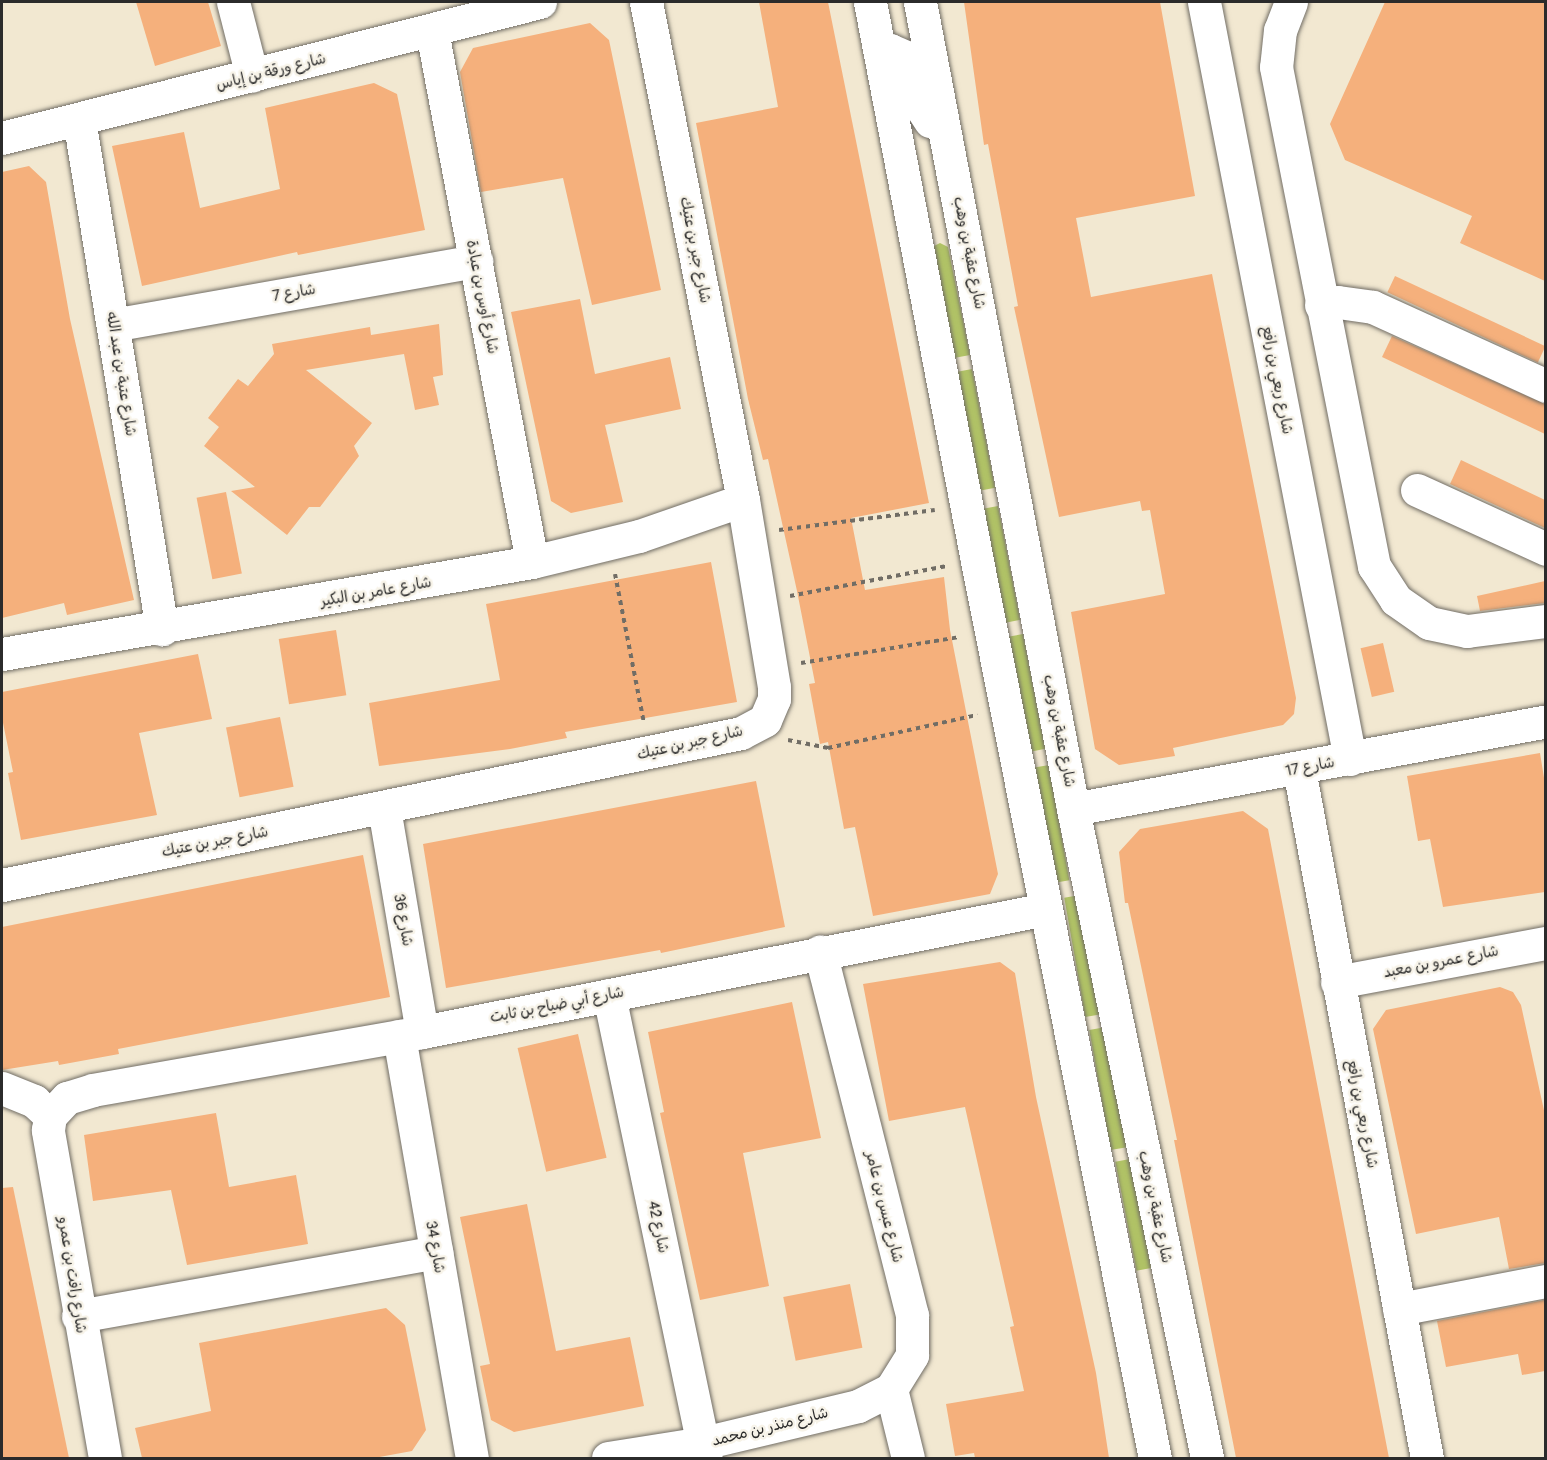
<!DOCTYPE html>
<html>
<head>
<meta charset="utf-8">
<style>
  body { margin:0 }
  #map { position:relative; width:1547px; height:1460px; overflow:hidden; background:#f2e8d1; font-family:Pangolin,"Playpen Sans Arabic",sans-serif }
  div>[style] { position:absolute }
  .green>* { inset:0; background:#b1c366; transform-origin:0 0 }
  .building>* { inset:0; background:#f5b07c; transform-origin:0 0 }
  .path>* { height:4px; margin-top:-2px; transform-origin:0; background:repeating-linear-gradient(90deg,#716d65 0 4.5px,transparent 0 9px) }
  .roads { filter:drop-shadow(0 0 2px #716d65) drop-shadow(0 0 2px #716d65) }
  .minor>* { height:33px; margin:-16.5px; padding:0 16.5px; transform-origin:16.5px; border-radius:16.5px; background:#fff }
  span { translate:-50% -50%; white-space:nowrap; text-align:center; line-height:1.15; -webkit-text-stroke:5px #f7f3e8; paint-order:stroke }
  .street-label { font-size:15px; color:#2b2b2b }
  .frame { position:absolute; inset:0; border:3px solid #2b2b2b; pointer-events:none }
</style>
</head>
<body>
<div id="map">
  <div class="green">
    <div style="clip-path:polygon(940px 243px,948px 247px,970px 355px,954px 358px,932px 247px)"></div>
    <div style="left:972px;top:369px;width:121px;height:16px;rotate:79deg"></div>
    <div style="left:998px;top:506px;width:116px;height:15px;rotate:79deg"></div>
    <div style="left:1023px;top:634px;width:117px;height:15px;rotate:79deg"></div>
    <div style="left:1049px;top:765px;width:117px;height:16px;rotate:80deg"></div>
    <div style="left:1080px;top:895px;width:121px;height:16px;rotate:80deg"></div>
    <div style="left:1106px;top:1027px;width:122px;height:17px;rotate:80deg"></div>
    <div style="left:1130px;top:1159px;width:111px;height:15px;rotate:79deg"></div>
  </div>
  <div class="building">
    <div style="clip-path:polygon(136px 2px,208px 2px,221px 46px,155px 66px)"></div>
    <div style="clip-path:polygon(759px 2px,828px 2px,929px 503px,851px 518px,865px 590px,944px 577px,950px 630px,998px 874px,990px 894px,873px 916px,855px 827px,844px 829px,828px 742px,820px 744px,809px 684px,815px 683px,797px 591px,768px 459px,763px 460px,748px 399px,696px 123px,778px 107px)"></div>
    <div style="clip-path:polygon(964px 2px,1160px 2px,1195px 196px,1076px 218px,1091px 297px,1212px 274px,1296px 698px,1294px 714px,1283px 725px,1173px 748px,1175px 756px,1119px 765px,1095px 749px,1071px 612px,1165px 594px,1150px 510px,1142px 511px,1140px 501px,1059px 517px,1014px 307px,1018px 306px,988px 144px,984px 145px)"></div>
    <div style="clip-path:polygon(1385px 2px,1545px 2px,1545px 281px,1460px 243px,1472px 216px,1345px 160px,1330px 124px)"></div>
    <div style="clip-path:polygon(590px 23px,609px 40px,661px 290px,592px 305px,563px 178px,481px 192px,460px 72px,473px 48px)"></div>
    <div style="clip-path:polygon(374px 83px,397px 94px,425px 230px,298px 255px,297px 252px,142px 286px,112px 146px,184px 132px,200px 208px,280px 189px,265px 108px)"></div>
    <div style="clip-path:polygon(29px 166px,46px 182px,70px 319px,134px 600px,67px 615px,64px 603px,2px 618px,2px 172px)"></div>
    <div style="left:1395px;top:276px;width:166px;height:18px;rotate:25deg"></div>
    <div style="clip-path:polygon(580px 299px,595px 374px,670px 357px,681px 409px,605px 425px,623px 502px,571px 513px,551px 501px,511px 312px)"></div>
    <div style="clip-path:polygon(439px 324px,443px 375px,433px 377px,439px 405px,415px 410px,404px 354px,306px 370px,372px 423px,354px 446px,359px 456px,320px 507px,309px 507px,287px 535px,231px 491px,255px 487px,204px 446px,219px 427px,208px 418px,238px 379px,248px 386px,274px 354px,272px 344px,370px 327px,371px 335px)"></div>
    <div style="clip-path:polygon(1392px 336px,1545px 404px,1545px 434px,1382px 357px)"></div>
    <div style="clip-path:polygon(1461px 460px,1545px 500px,1545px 528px,1450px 484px)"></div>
    <div style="left:226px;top:492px;width:83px;height:30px;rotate:79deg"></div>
    <div style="clip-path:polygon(711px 562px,737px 702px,565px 732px,567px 738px,510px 749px,379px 766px,369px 703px,500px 680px,486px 604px)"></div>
    <div style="clip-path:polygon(1545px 581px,1545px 603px,1480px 611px,1477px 596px)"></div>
    <div style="left:336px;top:630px;width:66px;height:58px;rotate:81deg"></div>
    <div style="left:1383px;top:643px;width:50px;height:23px;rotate:77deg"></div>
    <div style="clip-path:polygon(198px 654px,212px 719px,139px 733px,157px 815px,21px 840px,8px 773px,13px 772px,2px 718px,2px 692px)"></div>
    <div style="left:280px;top:717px;width:71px;height:55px;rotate:79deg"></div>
    <div style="clip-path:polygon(1540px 753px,1545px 784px,1545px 892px,1443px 907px,1430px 839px,1418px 841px,1407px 776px)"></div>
    <div style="clip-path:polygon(756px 781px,785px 927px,661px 953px,660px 950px,446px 988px,423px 844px)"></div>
    <div style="clip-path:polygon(1243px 811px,1268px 829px,1389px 1458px,1236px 1458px,1174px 1140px,1177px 1140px,1128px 903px,1125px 903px,1119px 852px,1140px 829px)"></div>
    <div style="clip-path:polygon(363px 855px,390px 997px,118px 1049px,119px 1054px,59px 1065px,58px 1061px,2px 1070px,2px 927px)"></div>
    <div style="clip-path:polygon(1000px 962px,1015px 973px,1036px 1097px,1096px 1373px,1109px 1458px,975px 1458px,974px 1453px,955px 1456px,946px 1404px,1024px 1391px,1010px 1327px,1014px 1326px,965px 1107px,889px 1121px,863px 984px)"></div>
    <div style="clip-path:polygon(1500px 987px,1513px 992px,1521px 1005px,1545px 1115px,1545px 1263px,1509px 1269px,1499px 1217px,1416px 1234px,1373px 1029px,1386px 1010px)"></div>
    <div style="clip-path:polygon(792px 1002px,821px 1138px,743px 1153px,769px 1286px,700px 1300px,660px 1113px,664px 1112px,648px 1032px)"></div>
    <div style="left:578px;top:1034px;width:127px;height:62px;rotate:77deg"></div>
    <div style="clip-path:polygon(216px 1113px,229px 1187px,296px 1175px,308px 1244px,187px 1265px,171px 1190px,93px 1201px,84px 1135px)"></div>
    <div style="clip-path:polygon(13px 1187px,69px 1458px,2px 1458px,2px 1188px)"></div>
    <div style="clip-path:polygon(527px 1204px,556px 1351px,630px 1337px,644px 1406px,514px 1432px,491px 1420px,480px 1366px,490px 1364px,460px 1217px)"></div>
    <div style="left:850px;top:1284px;width:65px;height:68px;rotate:79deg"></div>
    <div style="clip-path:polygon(1545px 1300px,1545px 1371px,1522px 1375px,1518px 1354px,1446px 1367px,1437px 1321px)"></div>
    <div style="clip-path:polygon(386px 1308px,405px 1325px,426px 1430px,412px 1451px,374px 1458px,142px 1458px,135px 1428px,211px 1411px,199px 1343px)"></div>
  </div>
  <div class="path">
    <div style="left:779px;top:530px;width:157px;rotate:-7.3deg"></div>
    <div style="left:615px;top:574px;width:152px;rotate:79deg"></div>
    <div style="left:790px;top:596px;width:161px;rotate:-10.8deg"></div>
    <div style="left:801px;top:663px;width:160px;rotate:-9.3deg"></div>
    <div style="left:788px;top:740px;width:41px;rotate:11.3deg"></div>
    <div style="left:828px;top:748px;width:153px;rotate:-12.5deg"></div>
  </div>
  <div class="roads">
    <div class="minor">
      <div style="left:233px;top:2px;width:76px;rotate:75.6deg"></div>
      <div style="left:870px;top:2px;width:569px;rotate:79.16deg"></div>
      <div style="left:977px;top:561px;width:914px;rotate:78.78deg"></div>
      <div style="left:920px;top:2px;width:821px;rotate:79.26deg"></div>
      <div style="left:1073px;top:809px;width:663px;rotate:78.33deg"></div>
      <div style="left:1204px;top:2px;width:771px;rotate:79.08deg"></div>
      <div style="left:1291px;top:2px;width:30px;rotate:111deg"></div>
      <div style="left:1280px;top:30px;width:37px;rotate:96deg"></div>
      <div style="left:1276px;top:67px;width:509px;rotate:78.89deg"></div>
      <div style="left:1374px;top:566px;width:40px;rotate:57.1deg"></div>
      <div style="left:1396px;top:600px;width:40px;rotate:34.9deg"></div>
      <div style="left:1429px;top:623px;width:39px;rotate:12deg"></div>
      <div style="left:1467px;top:631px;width:80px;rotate:-7.2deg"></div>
      <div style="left:432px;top:31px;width:540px;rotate:79.33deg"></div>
      <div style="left:881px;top:58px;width:12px;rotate:-42deg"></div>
      <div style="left:890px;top:50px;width:17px;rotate:24deg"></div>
      <div style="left:906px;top:57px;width:45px;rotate:76deg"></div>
      <div style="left:917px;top:101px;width:24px;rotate:57deg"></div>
      <div style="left:79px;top:119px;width:517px;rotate:80.76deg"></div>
      <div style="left:2px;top:138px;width:555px;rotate:-14.19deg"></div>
      <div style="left:1321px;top:305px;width:17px;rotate:-10deg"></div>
      <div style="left:1338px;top:302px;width:35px;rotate:8deg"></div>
      <div style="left:1373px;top:307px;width:190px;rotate:24.5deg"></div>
      <div style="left:113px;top:325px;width:369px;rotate:-10deg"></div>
      <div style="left:1417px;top:490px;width:142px;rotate:24.6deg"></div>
      <div style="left:2px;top:654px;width:538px;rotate:-9.85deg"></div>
      <div style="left:532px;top:562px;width:110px;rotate:-13.7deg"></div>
      <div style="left:639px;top:536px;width:110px;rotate:-19.1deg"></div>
      <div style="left:1299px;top:769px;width:701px;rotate:79.48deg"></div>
      <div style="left:384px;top:808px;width:227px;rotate:80.4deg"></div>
      <div style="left:1073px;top:809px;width:481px;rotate:-10.5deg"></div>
      <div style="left:2px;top:885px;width:754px;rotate:-11.62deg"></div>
      <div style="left:741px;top:733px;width:27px;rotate:-28deg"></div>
      <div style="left:765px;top:720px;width:23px;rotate:-67deg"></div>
      <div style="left:774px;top:699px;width:12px;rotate:-90deg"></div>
      <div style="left:774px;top:687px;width:190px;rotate:-99.4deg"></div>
      <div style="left:743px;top:500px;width:507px;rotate:-101.02deg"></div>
      <div style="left:1337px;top:982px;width:213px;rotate:-10.6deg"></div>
      <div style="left:609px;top:995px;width:473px;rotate:78.2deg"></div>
      <div style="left:399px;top:1036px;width:428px;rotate:80.2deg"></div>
      <div style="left:2px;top:1088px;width:35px;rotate:22deg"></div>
      <div style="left:34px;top:1101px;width:22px;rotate:43deg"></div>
      <div style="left:1399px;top:1309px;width:150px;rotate:-10.8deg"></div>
      <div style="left:78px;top:1316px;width:364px;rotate:-10.1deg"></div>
      <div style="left:891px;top:1389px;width:71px;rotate:76.2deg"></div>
      <div style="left:105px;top:1458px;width:333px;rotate:-99.9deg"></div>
      <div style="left:48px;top:1130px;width:14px;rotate:-82deg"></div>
      <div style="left:50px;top:1116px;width:25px;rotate:-47deg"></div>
      <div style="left:67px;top:1098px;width:27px;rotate:-17deg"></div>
      <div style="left:93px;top:1090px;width:334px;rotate:-10deg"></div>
      <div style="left:422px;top:1032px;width:636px;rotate:-11.15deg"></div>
      <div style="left:608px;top:1458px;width:96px;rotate:-9deg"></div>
      <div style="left:703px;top:1443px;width:159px;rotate:-13.4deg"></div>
      <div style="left:858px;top:1406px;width:37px;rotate:-27deg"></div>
      <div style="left:891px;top:1389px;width:40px;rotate:-58deg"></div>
      <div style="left:912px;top:1355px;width:40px;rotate:-90deg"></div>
      <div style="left:912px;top:1315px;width:375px;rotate:-104.2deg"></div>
    </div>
  </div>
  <div class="street-label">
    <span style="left:271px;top:72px;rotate:-14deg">شارع ورقة بن إياس</span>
    <span style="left:695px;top:250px;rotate:79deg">شارع جبر بن عتيك</span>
    <span style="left:969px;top:253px;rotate:79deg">شارع عقبة بن وهب</span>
    <span style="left:294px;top:293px;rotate:-10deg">شارع 7</span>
    <span style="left:482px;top:297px;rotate:79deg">شارع أوس بن عبادة</span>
    <span style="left:121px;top:374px;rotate:81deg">شارع عتبة بن عبد الله</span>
    <span style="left:1277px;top:380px;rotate:79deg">شارع ربعي بن رافع</span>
    <span style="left:376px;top:592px;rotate:-10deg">شارع عامر بن البكير</span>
    <span style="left:1059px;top:731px;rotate:79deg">شارع عقبة بن وهب</span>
    <span style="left:690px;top:743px;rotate:-13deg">شارع جبر بن عتيك</span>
    <span style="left:1310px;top:767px;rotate:-11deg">شارع 17</span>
    <span style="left:215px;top:842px;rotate:-11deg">شارع جبر بن عتيك</span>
    <span style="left:403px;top:920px;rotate:80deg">شارع 36</span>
    <span style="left:1441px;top:962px;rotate:-11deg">شارع عمرو بن معبد</span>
    <span style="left:557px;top:1005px;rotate:-11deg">شارع أبي ضياح بن ثابت</span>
    <span style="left:1362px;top:1114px;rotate:79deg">شارع ربعي بن رافع</span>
    <span style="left:884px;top:1207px;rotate:76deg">شارع عبس بن عامر</span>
    <span style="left:1155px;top:1207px;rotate:78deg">شارع عقبة بن وهب</span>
    <span style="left:658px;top:1227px;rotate:78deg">شارع 42</span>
    <span style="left:435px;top:1247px;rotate:80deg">شارع 34</span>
    <span style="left:72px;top:1275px;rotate:81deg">شارع رافت بن عمرو</span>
    <span style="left:770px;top:1427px;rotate:-14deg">شارع منذر بن محمد</span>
  </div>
  <div class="frame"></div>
</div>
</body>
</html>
